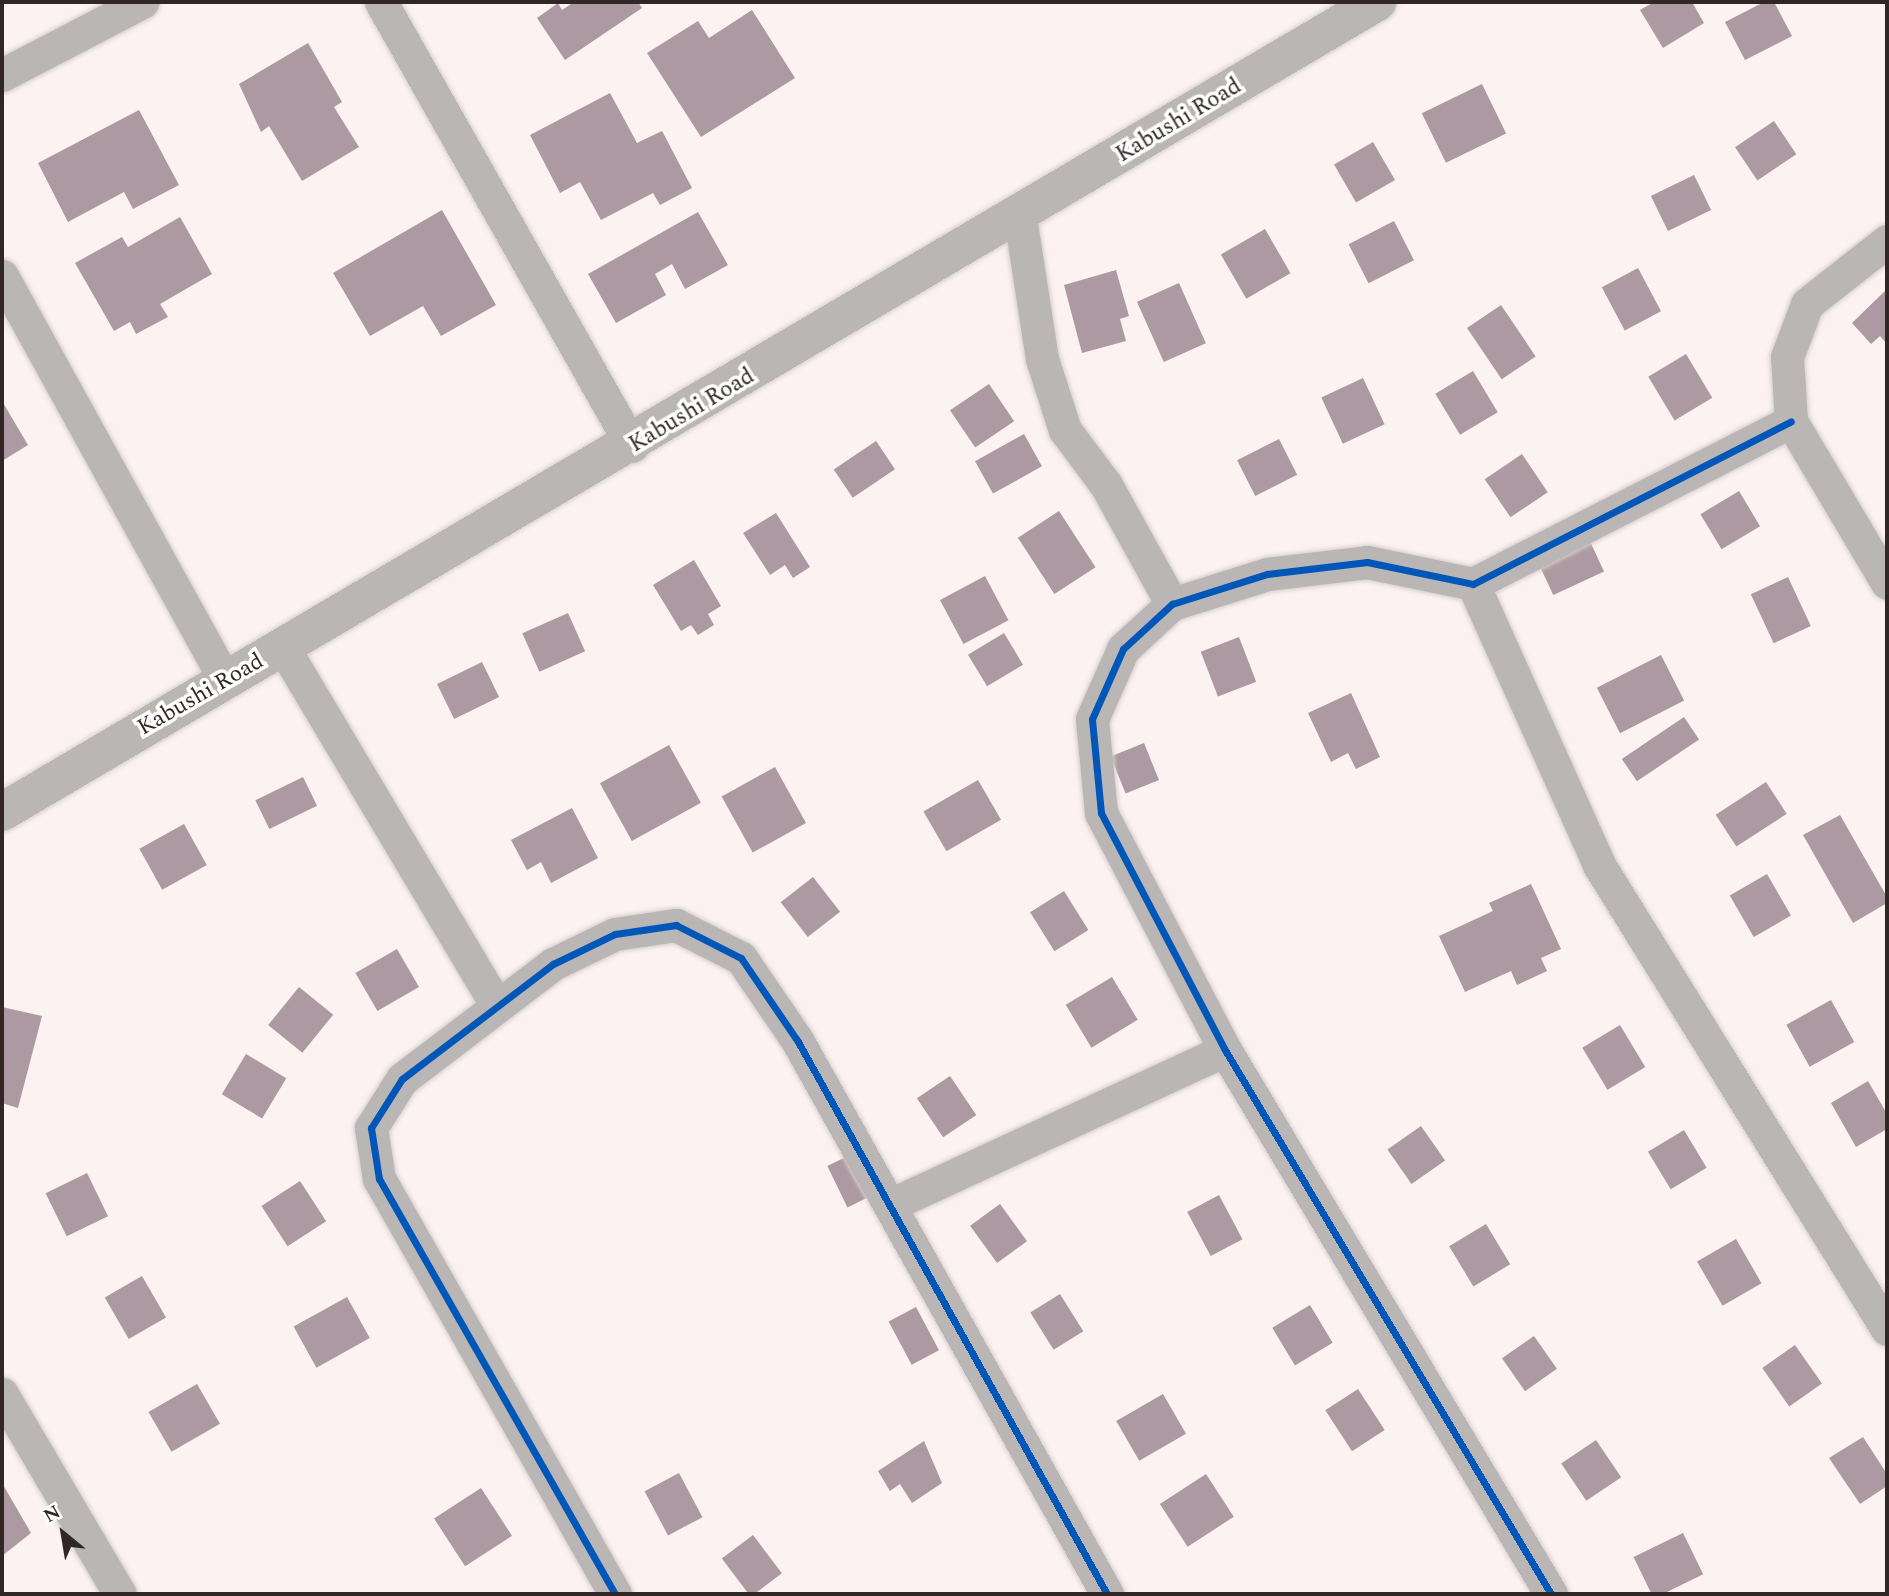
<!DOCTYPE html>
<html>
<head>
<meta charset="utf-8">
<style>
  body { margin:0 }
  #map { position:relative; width:1889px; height:1596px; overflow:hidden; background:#fbf2f1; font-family:Spectral,serif }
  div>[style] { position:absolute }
  .building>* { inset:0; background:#ad99a1; transform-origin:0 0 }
  .roads { filter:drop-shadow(0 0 2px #d6cecd) drop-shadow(0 0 2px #d6cecd) }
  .street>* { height:33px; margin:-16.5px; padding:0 16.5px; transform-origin:16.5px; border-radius:16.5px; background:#bab6b5 }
  .secondary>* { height:38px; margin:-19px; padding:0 19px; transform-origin:19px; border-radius:19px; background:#bab6b4 }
  .cycleway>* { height:7px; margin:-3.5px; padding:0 3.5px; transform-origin:3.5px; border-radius:3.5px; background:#0057b8 }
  span { translate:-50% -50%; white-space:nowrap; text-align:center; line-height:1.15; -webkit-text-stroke:7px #fff; paint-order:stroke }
  .street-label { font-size:23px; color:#312727 }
  .frame { position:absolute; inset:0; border:4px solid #312727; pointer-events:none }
  .north { position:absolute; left:28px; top:1498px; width:70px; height:70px; -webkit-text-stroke:5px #fff; paint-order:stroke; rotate:330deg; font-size:19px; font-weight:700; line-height:28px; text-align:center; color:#312727 }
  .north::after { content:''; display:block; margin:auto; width:24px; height:32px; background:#312727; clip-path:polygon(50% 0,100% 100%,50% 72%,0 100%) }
</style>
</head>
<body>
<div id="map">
  <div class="building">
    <div style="clip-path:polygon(574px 2px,638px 2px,642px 8px,565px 60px,537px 18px,558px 3px,562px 10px)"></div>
    <div style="clip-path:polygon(1654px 2px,1692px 2px,1704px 23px,1663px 48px,1640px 10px)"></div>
    <div style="clip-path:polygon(1764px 2px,1774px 2px,1792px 36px,1745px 60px,1725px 22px)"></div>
    <div style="clip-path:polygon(752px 10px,795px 78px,701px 137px,647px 53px,698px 21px,709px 38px)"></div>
    <div style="clip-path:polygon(308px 43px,342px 102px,334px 107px,359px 147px,302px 181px,269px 126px,261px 132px,239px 84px)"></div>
    <div style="left:1482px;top:84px;width:55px;height:67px;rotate:64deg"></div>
    <div style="clip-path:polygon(610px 93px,637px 143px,662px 131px,692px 188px,660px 205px,653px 193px,601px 220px,580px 182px,560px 193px,530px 135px)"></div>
    <div style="clip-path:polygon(139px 110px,179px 185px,133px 209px,124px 192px,68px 222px,38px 163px)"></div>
    <div style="left:1774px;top:121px;width:40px;height:47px;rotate:56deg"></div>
    <div style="left:1373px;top:142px;width:44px;height:45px;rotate:60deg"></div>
    <div style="left:1694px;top:175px;width:39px;height:48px;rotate:64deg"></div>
    <div style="clip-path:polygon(442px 210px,496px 305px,441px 336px,423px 306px,370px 336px,333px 273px)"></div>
    <div style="clip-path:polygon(698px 212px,728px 265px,685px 289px,672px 264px,655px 274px,666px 295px,616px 323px,588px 274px)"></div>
    <div style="clip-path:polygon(180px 217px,212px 274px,160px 304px,168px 317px,136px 334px,130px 322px,114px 331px,75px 263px,122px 237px,128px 247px)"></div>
    <div style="left:1394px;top:221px;width:44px;height:51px;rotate:63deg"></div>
    <div style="left:1265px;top:229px;width:51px;height:51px;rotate:60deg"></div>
    <div style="left:1638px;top:268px;width:49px;height:41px;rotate:62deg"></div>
    <div style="clip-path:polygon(1116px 270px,1129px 316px,1120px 319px,1126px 341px,1082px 353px,1064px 285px)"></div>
    <div style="left:1179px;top:283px;width:66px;height:46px;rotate:66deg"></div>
    <div style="clip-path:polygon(1887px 289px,1887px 344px,1880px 336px,1871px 344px,1852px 323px)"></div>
    <div style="left:1501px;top:305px;width:62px;height:41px;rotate:56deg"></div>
    <div style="left:1686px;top:354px;width:51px;height:44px;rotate:59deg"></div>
    <div style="left:1473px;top:371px;width:48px;height:44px;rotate:59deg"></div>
    <div style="left:1363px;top:378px;width:51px;height:46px;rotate:65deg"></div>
    <div style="left:989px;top:384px;width:45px;height:47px;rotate:56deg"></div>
    <div style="clip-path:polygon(2px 401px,28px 445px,2px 461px)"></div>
    <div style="left:1024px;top:434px;width:37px;height:56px;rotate:61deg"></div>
    <div style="left:1279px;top:439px;width:40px;height:47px;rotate:63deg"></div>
    <div style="left:876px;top:441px;width:34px;height:51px;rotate:56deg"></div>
    <div style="left:1522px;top:454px;width:46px;height:45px;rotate:56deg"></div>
    <div style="left:1739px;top:491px;width:41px;height:45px;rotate:59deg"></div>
    <div style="left:1059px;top:511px;width:67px;height:49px;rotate:57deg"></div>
    <div style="clip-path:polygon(776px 513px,810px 567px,793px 578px,785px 565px,770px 575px,743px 533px)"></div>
    <div style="left:1588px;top:537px;width:38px;height:56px;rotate:65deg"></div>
    <div style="clip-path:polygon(694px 560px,721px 606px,708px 614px,714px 625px,698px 635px,691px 625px,681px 631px,653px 585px)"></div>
    <div style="left:985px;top:576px;width:50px;height:51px;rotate:62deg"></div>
    <div style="left:1788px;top:577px;width:54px;height:41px;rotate:65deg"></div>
    <div style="left:568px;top:613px;width:42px;height:50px;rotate:66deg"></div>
    <div style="left:1004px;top:633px;width:37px;height:42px;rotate:59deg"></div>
    <div style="left:1239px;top:637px;width:48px;height:41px;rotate:69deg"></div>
    <div style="left:1661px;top:655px;width:51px;height:72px;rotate:63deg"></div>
    <div style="left:482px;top:662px;width:39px;height:50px;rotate:64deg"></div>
    <div style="clip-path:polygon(1351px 693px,1380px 757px,1356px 769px,1348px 753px,1331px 762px,1308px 713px)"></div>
    <div style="left:1684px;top:717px;width:27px;height:75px;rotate:56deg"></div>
    <div style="left:1144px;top:743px;width:40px;height:36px;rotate:68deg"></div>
    <div style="left:669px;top:745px;width:66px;height:79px;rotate:61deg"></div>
    <div style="left:775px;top:767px;width:64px;height:61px;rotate:61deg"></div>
    <div style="left:303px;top:777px;width:32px;height:53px;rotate:64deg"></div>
    <div style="left:978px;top:780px;width:46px;height:63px;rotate:60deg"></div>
    <div style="left:1766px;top:782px;width:38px;height:60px;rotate:57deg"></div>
    <div style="clip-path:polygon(572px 808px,598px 858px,551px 883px,541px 862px,527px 870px,511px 840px)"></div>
    <div style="clip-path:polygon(1840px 815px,1887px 897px,1887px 903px,1853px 923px,1803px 835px)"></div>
    <div style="left:184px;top:824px;width:47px;height:51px;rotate:61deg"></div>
    <div style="left:1767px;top:874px;width:48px;height:43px;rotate:60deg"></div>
    <div style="left:813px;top:877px;width:44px;height:41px;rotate:52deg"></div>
    <div style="clip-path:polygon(1531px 884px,1561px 949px,1541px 958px,1547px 971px,1517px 985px,1511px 971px,1465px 992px,1439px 936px,1493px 911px,1489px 903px)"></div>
    <div style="left:1064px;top:891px;width:46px;height:40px;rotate:58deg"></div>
    <div style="left:397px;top:949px;width:44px;height:48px;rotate:60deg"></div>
    <div style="left:1112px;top:977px;width:50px;height:54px;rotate:59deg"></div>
    <div style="left:299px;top:987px;width:44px;height:49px;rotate:39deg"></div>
    <div style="left:1831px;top:1000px;width:48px;height:51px;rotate:61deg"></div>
    <div style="clip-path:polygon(2px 1007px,42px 1016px,18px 1108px,2px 1103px)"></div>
    <div style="left:1620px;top:1025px;width:49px;height:44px;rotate:59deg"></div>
    <div style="left:246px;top:1054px;width:47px;height:47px;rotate:31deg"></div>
    <div style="left:950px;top:1076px;width:47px;height:40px;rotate:56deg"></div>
    <div style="clip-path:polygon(1868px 1081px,1887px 1114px,1887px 1129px,1856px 1147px,1831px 1103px)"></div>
    <div style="left:1421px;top:1126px;width:42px;height:41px;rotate:55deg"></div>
    <div style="left:1684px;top:1130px;width:44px;height:42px;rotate:59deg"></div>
    <div style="left:848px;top:1156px;width:46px;height:23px;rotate:64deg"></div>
    <div style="left:87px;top:1173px;width:48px;height:46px;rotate:64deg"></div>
    <div style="left:300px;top:1181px;width:48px;height:46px;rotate:57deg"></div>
    <div style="left:1219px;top:1195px;width:50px;height:36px;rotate:62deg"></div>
    <div style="left:1000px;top:1204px;width:46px;height:37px;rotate:54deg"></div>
    <div style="left:1486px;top:1224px;width:47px;height:43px;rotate:59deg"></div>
    <div style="left:1736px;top:1239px;width:51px;height:45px;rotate:60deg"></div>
    <div style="left:142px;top:1276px;width:48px;height:43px;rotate:60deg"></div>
    <div style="left:1060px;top:1294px;width:44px;height:35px;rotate:58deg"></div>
    <div style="left:347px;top:1297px;width:47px;height:61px;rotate:61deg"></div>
    <div style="left:1310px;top:1305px;width:44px;height:44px;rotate:59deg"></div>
    <div style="left:916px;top:1307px;width:49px;height:31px;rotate:62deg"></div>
    <div style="left:1534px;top:1336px;width:40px;height:39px;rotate:55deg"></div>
    <div style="left:1795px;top:1345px;width:47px;height:40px;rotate:55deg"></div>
    <div style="left:197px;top:1384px;width:46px;height:56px;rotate:60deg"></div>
    <div style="left:1358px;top:1389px;width:49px;height:39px;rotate:57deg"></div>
    <div style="left:1163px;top:1394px;width:46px;height:54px;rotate:60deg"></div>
    <div style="clip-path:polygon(1863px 1437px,1887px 1474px,1887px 1486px,1860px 1504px,1829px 1458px)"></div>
    <div style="left:1596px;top:1440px;width:45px;height:42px;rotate:56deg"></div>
    <div style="clip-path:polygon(924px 1441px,942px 1483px,912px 1503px,900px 1484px,890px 1491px,878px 1471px)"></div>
    <div style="left:679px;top:1473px;width:50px;height:39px;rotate:62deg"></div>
    <div style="left:1206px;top:1474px;width:51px;height:55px;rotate:57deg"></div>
    <div style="clip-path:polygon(2px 1483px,31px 1533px,2px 1556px)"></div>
    <div style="left:481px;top:1488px;width:57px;height:56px;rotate:57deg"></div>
    <div style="left:1683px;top:1533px;width:46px;height:55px;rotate:64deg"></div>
    <div style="left:753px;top:1535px;width:48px;height:39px;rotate:53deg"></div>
  </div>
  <div class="roads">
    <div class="street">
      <div style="left:381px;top:2px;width:510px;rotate:60.52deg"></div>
      <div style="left:2px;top:75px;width:158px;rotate:-27.5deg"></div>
      <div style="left:1020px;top:217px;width:144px;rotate:81.2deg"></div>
      <div style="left:1042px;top:359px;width:75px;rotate:72.1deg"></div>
      <div style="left:1065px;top:430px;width:69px;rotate:53.3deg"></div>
      <div style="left:1106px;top:485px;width:136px;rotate:61deg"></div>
      <div style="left:1887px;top:241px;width:102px;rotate:141.8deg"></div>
      <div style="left:1807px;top:304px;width:57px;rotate:110.7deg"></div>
      <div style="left:1787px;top:357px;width:64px;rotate:86.4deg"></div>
      <div style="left:1791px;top:421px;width:188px;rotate:59.3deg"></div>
      <div style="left:2px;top:276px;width:461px;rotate:61.1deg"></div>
      <div style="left:1473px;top:584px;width:308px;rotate:65.8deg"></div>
      <div style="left:1599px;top:865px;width:546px;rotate:58.17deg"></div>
      <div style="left:283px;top:647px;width:417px;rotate:59.2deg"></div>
      <div style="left:892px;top:1204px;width:367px;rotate:-24.8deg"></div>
      <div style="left:2px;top:1394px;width:232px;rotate:59.5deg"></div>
      <div style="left:615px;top:1594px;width:477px;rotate:-119.6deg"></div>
      <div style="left:379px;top:1179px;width:52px;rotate:-98.9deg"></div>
      <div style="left:371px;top:1128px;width:58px;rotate:-57.7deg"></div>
      <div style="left:402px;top:1079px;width:190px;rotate:-37.3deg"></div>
      <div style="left:553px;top:964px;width:69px;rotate:-25.8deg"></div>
      <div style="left:615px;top:934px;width:62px;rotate:-8.4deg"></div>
      <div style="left:676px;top:925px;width:73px;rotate:26.9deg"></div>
      <div style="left:741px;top:958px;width:99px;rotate:55.7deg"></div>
      <div style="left:797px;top:1040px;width:635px;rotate:60.77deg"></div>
      <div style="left:1551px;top:1594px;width:634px;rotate:-120.93deg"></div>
      <div style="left:1225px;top:1050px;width:267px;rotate:-117.6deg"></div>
      <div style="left:1101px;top:813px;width:94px;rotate:-95.5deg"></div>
      <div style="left:1092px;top:719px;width:77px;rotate:-66.1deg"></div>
      <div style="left:1123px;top:649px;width:67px;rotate:-42.6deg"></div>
      <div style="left:1172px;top:604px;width:100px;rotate:-17.5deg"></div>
      <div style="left:1267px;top:574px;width:101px;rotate:-6.8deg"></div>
      <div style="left:1367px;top:562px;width:108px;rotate:11.7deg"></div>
      <div style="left:1473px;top:584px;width:357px;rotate:-27.1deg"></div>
    </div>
    <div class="secondary">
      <div style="left:2px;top:812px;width:1596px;rotate:-30.5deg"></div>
    </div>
  </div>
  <div class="cycleway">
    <div style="left:615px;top:1594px;width:477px;rotate:-119.6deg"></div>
    <div style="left:379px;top:1179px;width:52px;rotate:-98.9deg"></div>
    <div style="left:371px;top:1128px;width:58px;rotate:-57.7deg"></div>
    <div style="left:402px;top:1079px;width:190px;rotate:-37.3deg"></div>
    <div style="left:553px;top:964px;width:69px;rotate:-25.8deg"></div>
    <div style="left:615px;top:934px;width:62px;rotate:-8.4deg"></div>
    <div style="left:676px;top:925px;width:73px;rotate:26.9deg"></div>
    <div style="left:741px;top:958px;width:99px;rotate:55.7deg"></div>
    <div style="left:797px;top:1040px;width:635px;rotate:60.77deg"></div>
    <div style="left:1551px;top:1594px;width:634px;rotate:-120.93deg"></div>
    <div style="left:1225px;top:1050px;width:267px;rotate:-117.6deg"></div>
    <div style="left:1101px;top:813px;width:94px;rotate:-95.5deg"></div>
    <div style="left:1092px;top:719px;width:77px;rotate:-66.1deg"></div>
    <div style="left:1123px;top:649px;width:67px;rotate:-42.6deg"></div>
    <div style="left:1172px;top:604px;width:100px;rotate:-17.5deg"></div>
    <div style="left:1267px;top:574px;width:101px;rotate:-6.8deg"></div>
    <div style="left:1367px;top:562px;width:108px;rotate:11.7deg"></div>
    <div style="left:1473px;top:584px;width:357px;rotate:-27.1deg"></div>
  </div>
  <div class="street-label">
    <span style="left:1179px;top:121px;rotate:-31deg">Kabushi Road</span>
    <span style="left:692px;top:411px;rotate:-31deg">Kabushi Road</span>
    <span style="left:201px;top:695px;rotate:-30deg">Kabushi Road</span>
  </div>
  <div class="frame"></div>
  <div class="north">N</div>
</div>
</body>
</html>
